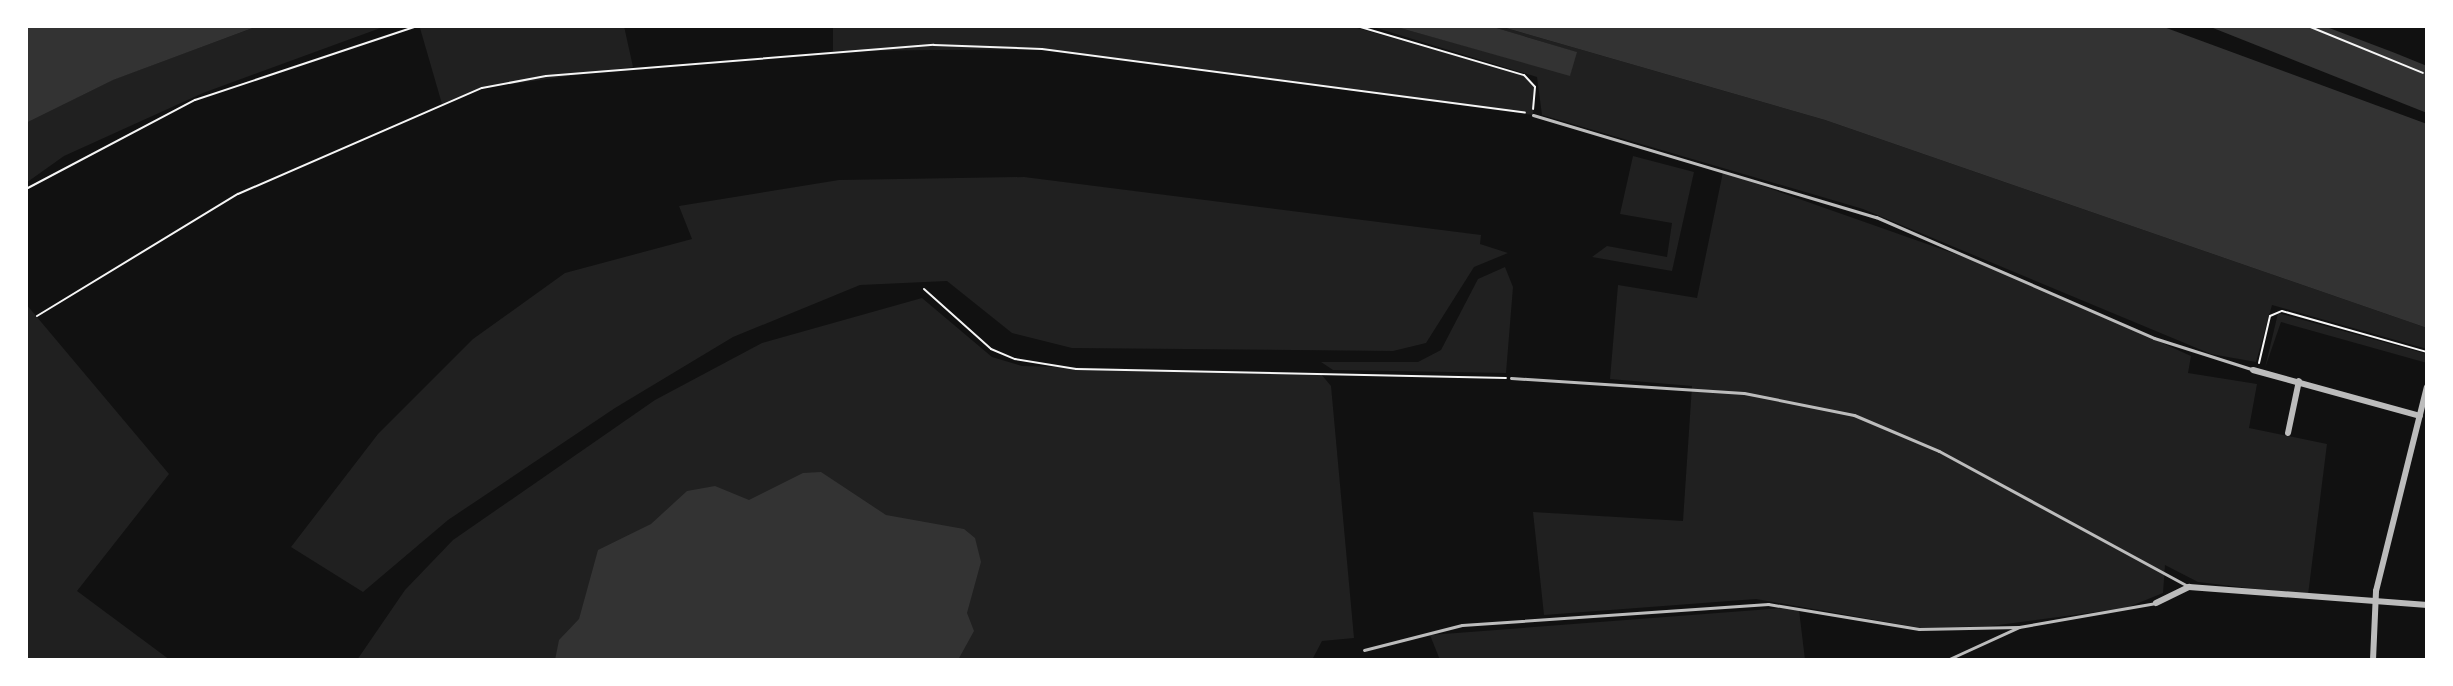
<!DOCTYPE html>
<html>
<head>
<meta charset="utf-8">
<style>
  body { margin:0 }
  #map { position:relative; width:2453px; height:686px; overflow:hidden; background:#111; font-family:"Work Sans",sans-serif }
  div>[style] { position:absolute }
  .green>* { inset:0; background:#202020 }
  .water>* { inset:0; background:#333 }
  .path>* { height:2px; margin:-1px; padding:0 1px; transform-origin:1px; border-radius:1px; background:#f5f5f5 }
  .service>* { height:3px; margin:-1.5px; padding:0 1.5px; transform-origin:1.5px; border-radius:1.5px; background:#bcbcbc }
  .minor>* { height:6px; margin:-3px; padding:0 3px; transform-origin:3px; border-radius:3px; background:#bcbcbc }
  span { translate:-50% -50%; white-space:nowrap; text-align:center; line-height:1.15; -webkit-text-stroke:6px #fff; paint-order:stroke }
  .frame { position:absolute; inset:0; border:28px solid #fff; pointer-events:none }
</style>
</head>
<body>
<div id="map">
  <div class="green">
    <div style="clip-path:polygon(258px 26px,386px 26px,203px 93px,64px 156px,26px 183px,26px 123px,112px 80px)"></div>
    <div style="clip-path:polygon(624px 26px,633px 67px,482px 88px,442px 104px,420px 28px)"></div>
    <div style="clip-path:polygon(833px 26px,1350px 26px,1524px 75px,1535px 87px,1533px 115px,1042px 49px,833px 51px)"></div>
    <div style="clip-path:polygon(1370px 26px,1393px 26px,1570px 75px,1576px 52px,1490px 26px,1499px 26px,1825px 120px,2427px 328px,2427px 349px,2272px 305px,2256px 362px,2211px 354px,1863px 209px,1542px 115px,1537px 77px)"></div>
    <div style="clip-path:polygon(1633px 156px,1694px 172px,1672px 271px,1592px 257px,1607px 246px,1667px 257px,1672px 223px,1620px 214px)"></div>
    <div style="clip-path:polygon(1723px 172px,1998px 269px,2191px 356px,2188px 373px,2257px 384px,2249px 428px,2327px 444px,2308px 595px,2198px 582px,2165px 565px,2163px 593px,2126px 608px,1991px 626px,1921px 628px,1756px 599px,1544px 615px,1533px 512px,1683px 521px,1692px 386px,1610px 379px,1618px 285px,1697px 298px)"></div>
    <div style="clip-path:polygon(1024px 177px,1481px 235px,1480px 244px,1508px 253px,1474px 267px,1426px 343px,1393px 351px,1072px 348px,1012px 333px,947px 281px,860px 285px,733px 337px,615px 408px,448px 520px,363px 592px,291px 547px,378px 434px,473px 339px,565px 273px,692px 239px,679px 206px,839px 180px)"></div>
    <div style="clip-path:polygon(1505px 267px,1513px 287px,1506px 373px,1333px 370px,1321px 362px,1418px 362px,1441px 350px,1478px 279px)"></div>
    <div style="clip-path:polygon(922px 298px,992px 357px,1022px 366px,1321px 374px,1331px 386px,1354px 638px,1322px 641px,1312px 660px,357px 660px,405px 590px,453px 540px,655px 400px,762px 343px)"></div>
    <div style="clip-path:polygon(26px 304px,169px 474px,77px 591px,170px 660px,26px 660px)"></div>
    <div style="clip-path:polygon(2278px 313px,2427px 354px,2427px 363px,2281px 322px,2265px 368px)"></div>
    <div style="clip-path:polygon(1784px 608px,1799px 610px,1805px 660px,1440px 660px,1430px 635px)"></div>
  </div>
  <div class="water">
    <div style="clip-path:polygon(26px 26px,258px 26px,113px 80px,26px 123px)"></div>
    <div style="clip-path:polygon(1393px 26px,1490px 26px,1577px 52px,1570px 76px)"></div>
    <div style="clip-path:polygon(1499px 26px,2161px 26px,2427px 124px,2427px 328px,1825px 120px)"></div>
    <div style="clip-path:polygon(2208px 26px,2324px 26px,2395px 53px,2427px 66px,2427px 113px)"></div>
    <div style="clip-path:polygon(821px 472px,886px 515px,964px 529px,975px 538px,981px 562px,967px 613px,974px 631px,958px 660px,555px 660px,559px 640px,579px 619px,598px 550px,651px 524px,687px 491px,715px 486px,749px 500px,803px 473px)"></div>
  </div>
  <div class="path">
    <div style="left:1357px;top:26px;width:174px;rotate:16.4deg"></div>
    <div style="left:1524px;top:75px;width:16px;rotate:47deg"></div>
    <div style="left:1535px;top:87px;width:22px;rotate:95deg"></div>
    <div style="left:2308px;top:26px;width:124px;rotate:22.2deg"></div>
    <div style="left:26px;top:189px;width:191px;rotate:-27.8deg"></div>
    <div style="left:195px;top:100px;width:235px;rotate:-18.4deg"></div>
    <div style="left:924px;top:289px;width:90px;rotate:41.8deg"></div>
    <div style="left:991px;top:349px;width:26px;rotate:23deg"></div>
    <div style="left:1015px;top:359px;width:62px;rotate:9.3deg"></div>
    <div style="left:1076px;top:369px;width:430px;rotate:1.2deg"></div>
    <div style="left:37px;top:316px;width:235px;rotate:-31.3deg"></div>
    <div style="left:238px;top:194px;width:266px;rotate:-23.5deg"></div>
    <div style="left:482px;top:88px;width:65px;rotate:-10.6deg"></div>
    <div style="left:546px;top:76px;width:389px;rotate:-4.6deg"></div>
    <div style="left:934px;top:45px;width:108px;rotate:2.1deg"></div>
    <div style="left:1042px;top:49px;width:487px;rotate:7.5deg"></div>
    <div style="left:2259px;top:363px;width:48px;rotate:-76.8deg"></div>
    <div style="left:2270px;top:316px;width:13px;rotate:-23deg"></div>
    <div style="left:2282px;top:311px;width:151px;rotate:15.8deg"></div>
  </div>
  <div class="service">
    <div style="left:1533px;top:115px;width:358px;rotate:16.6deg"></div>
    <div style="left:1876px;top:217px;width:303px;rotate:23.5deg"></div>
    <div style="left:2154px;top:338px;width:102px;rotate:17.7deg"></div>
    <div style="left:1511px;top:378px;width:233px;rotate:3.7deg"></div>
    <div style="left:1744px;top:393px;width:112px;rotate:11.3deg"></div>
    <div style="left:1854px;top:415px;width:92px;rotate:23deg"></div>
    <div style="left:1939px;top:451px;width:285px;rotate:28.5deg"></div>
    <div style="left:1364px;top:650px;width:101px;rotate:-14.3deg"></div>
    <div style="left:1462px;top:625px;width:307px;rotate:-3.9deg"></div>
    <div style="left:1768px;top:604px;width:153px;rotate:9.4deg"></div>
    <div style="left:1919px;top:629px;width:100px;rotate:-1.1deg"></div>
    <div style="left:1947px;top:660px;width:79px;rotate:-24.6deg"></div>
    <div style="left:2019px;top:627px;width:139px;rotate:-9.9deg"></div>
  </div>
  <div class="minor">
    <div style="left:2253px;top:370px;width:173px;rotate:15.4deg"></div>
    <div style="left:2288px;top:433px;width:53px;rotate:-78.1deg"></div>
    <div style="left:2156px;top:603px;width:37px;rotate:-26deg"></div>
    <div style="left:2189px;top:587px;width:239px;rotate:4.3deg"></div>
    <div style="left:2373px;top:660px;width:69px;rotate:-87.5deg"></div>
    <div style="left:2376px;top:591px;width:210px;rotate:-76deg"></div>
  </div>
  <div class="frame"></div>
</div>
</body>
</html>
